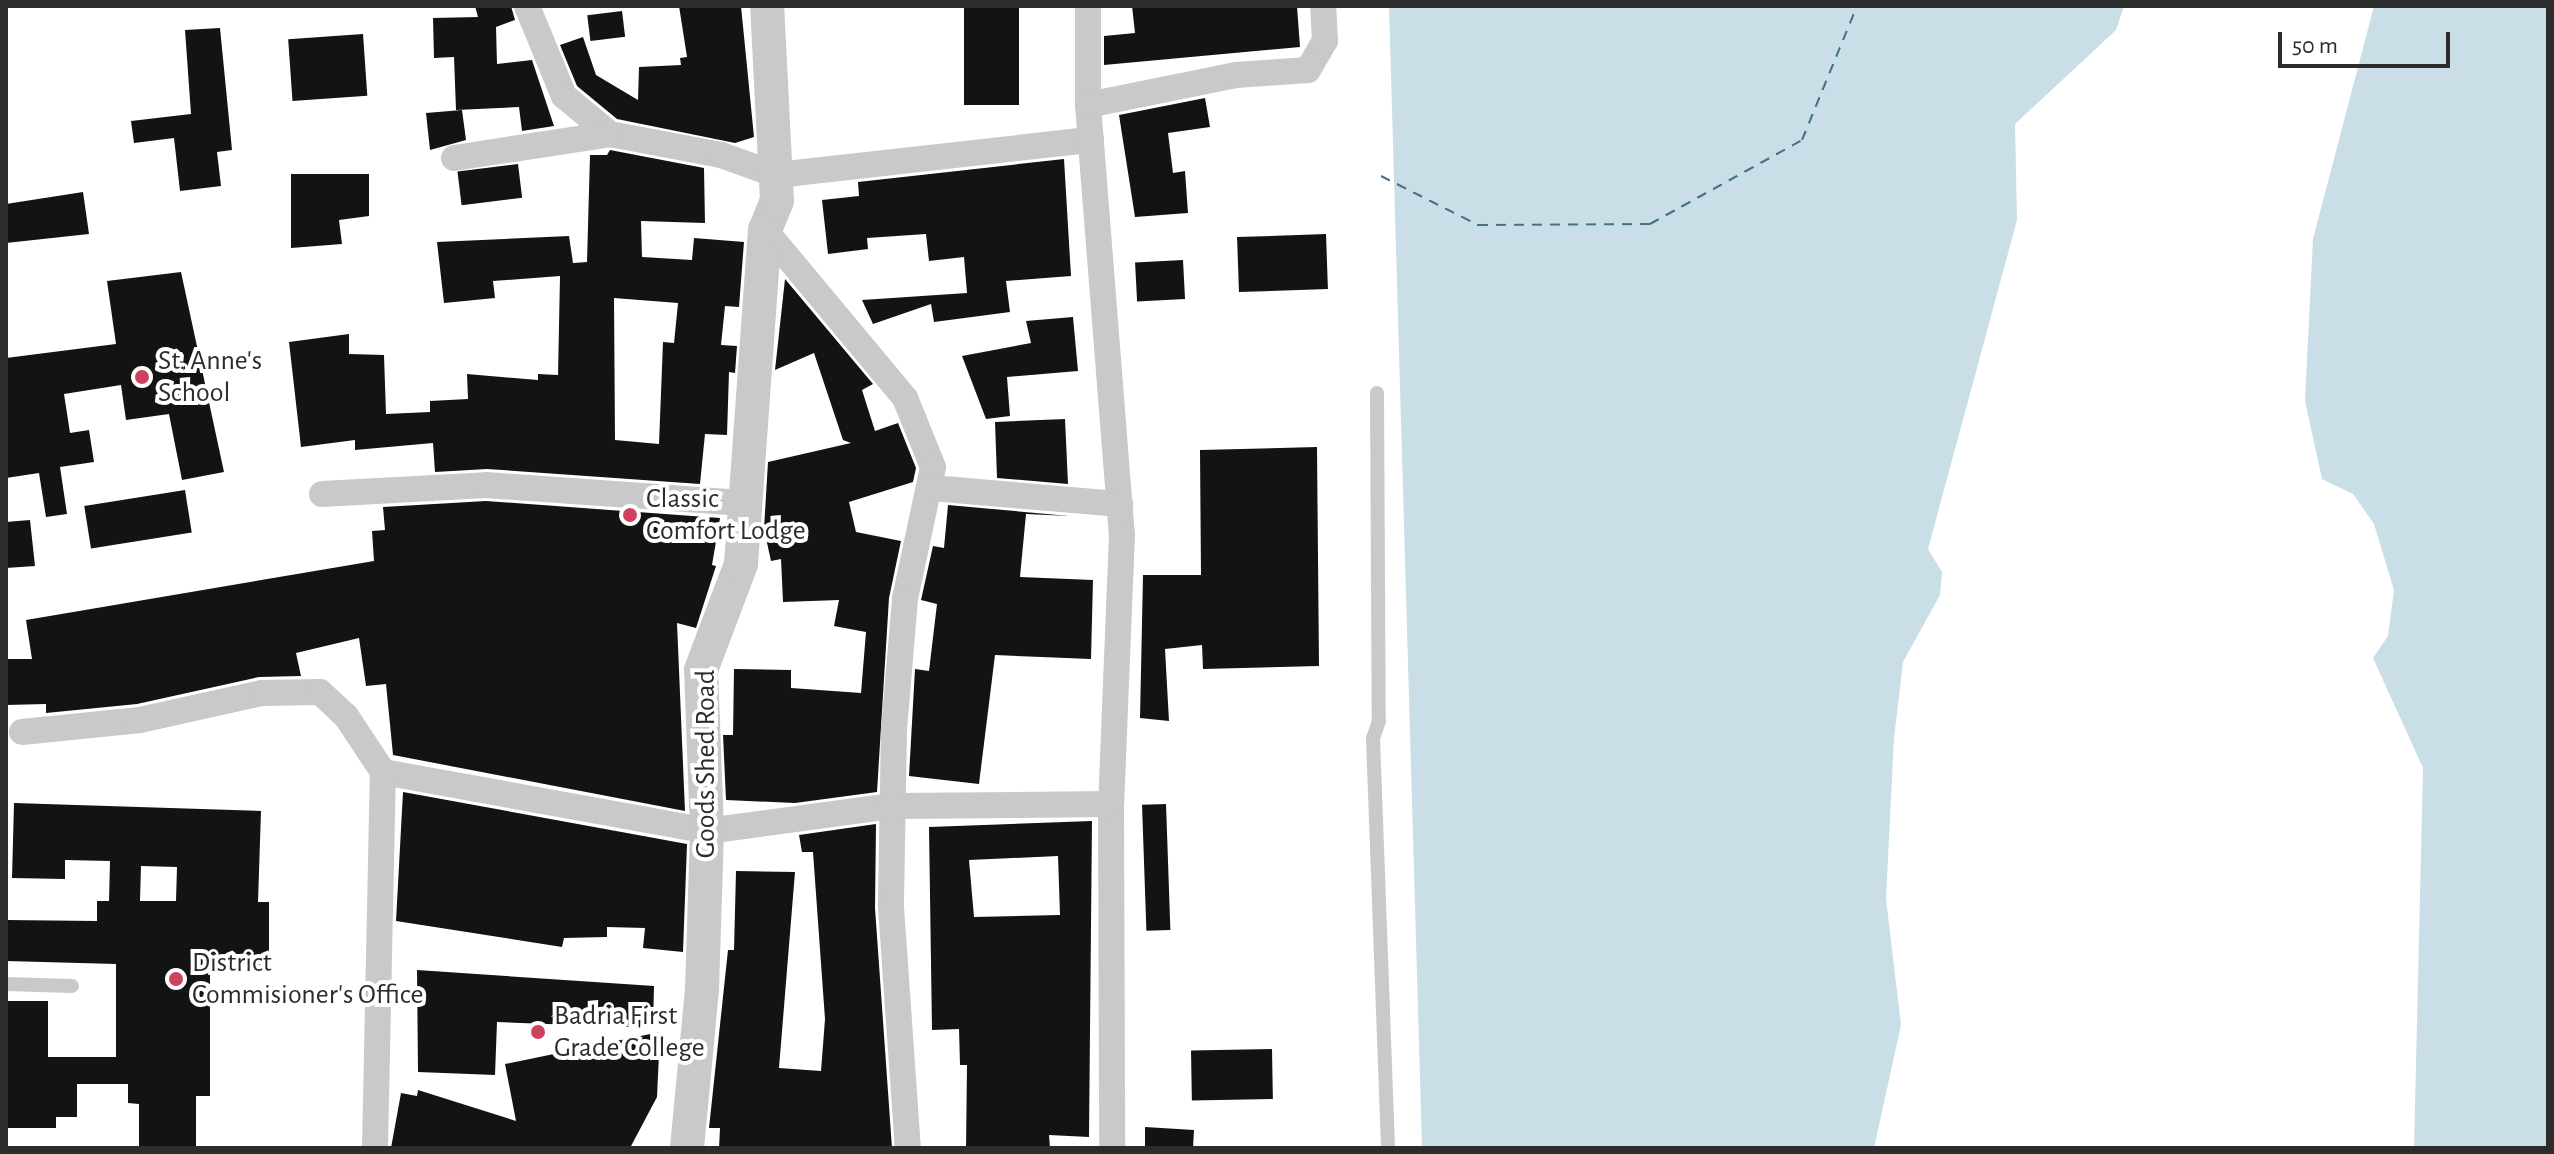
<!DOCTYPE html>
<html>
<head>
<meta charset="utf-8">
<style>
  body { margin:0 }
  #map { position:relative; width:2554px; height:1154px; overflow:hidden; background:#fff; font-family:"Alegreya Sans",sans-serif }
  div>[style] { position:absolute }
  .water>* { inset:0; background:#c9dee6 }
  .ferry>* { height:2px; margin-top:-1px; transform-origin:0; background:repeating-linear-gradient(90deg,#447384 0 10px,transparent 0 18px) }
  .building>* { inset:0; background:#131313; transform-origin:0 0 }
  .service>* { height:14px; margin:-7px; padding:0 7px; transform-origin:7px; border-radius:7px; background:#c9c9c9 }
  .minor>* { height:26px; margin:-13px; padding:0 13px; transform-origin:13px; border-radius:13px; background:#c9c9c9 }
  .tertiary>* { height:34px; margin:-17px; padding:0 17px; transform-origin:17px; border-radius:17px; background:#c9c9c9 }
  .dots>* { width:22px; height:22px; translate:-50% -50%; box-sizing:border-box; border:4px solid #fff; border-radius:50% }
  span { translate:-50% -50%; white-space:nowrap; text-align:center; line-height:1.15; -webkit-text-stroke:8px #fff; paint-order:stroke }
  .poi-label { font-size:28px; color:#2c2c2c }
  .left { translate:0 -50%; text-align:left }
  .street-label { font-size:28px; color:#2c2c2c }
  .frame { position:absolute; inset:0; border:8px solid #2c2c2c; pointer-events:none }
  .scale { position:absolute; left:2278px; top:32px; width:172px; height:36px; box-sizing:border-box; border:4px solid #2c2c2c; border-top:0; padding-left:10px; font-size:24px; line-height:28px; white-space:nowrap; color:#2c2c2c; -webkit-text-stroke:6px #fff; paint-order:stroke }
</style>
</head>
<body>
<div id="map">
  <div class="water">
    <div style="clip-path:polygon(1389px 6px,2124px 6px,2116px 30px,2015px 124px,2017px 220px,1928px 549px,1942px 572px,1940px 595px,1903px 662px,1894px 738px,1886px 899px,1901px 1025px,1874px 1148px,1422px 1148px)"></div>
    <div style="clip-path:polygon(2374px 6px,2548px 6px,2548px 1148px,2414px 1148px,2423px 768px,2373px 658px,2388px 636px,2394px 590px,2374px 524px,2353px 494px,2322px 479px,2305px 401px,2313px 239px)"></div>
  </div>
  <div class="ferry">
    <div style="left:1381px;top:176px;width:109px;rotate:26.8deg"></div>
    <div style="left:1478px;top:225px;width:172px;rotate:-0.3deg"></div>
    <div style="left:1650px;top:224px;width:174px;rotate:-28.9deg"></div>
    <div style="left:1802px;top:140px;width:145px;rotate:-67.7deg"></div>
  </div>
  <div class="building">
    <div style="clip-path:polygon(475px 6px,511px 6px,515px 20px,496px 27px,497px 64px,532px 60px,554px 126px,522px 131px,519px 107px,456px 110px,454px 57px,434px 58px,433px 18px,478px 17px)"></div>
    <div style="clip-path:polygon(679px 6px,741px 6px,754px 137px,735px 143px,617px 119px,577px 86px,560px 45px,583px 37px,596px 75px,638px 100px,639px 67px,681px 65px,680px 58px,687px 57px)"></div>
    <div style="left:964px;top:6px;width:55px;height:99px"></div>
    <div style="clip-path:polygon(1132px 6px,1297px 6px,1300px 47px,1104px 65px,1104px 36px,1135px 33px)"></div>
    <div style="left:622px;top:11px;width:26px;height:35px;rotate:83deg"></div>
    <div style="clip-path:polygon(220px 28px,232px 150px,217px 152px,221px 186px,180px 191px,174px 138px,134px 143px,131px 121px,191px 114px,185px 30px)"></div>
    <div style="left:363px;top:34px;width:62px;height:75px;rotate:86deg"></div>
    <div style="clip-path:polygon(1205px 98px,1210px 127px,1168px 133px,1173px 173px,1185px 171px,1188px 213px,1135px 217px,1119px 115px)"></div>
    <div style="clip-path:polygon(462px 110px,466px 140px,430px 150px,426px 113px)"></div>
    <div style="clip-path:polygon(evenodd,610px 150px,704px 168px,705px 223px,641px 221px,642px 257px,692px 260px,694px 238px,744px 242px,739px 307px,725px 306px,721px 345px,737px 346px,735px 373px,729px 372px,727px 435px,705px 434px,700px 484px,487px 469px,435px 472px,433px 443px,355px 450px,355px 440px,301px 447px,289px 342px,349px 334px,349px 354px,384px 355px,386px 414px,430px 412px,430px 401px,468px 399px,467px 374px,538px 380px,538px 374px,558px 375px,560px 276px,493px 281px,495px 298px,444px 303px,437px 242px,569px 236px,573px 263px,587px 262px,590px 155px,607px 155px,610px 150px,614px 298px,678px 303px,674px 343px,663px 342px,659px 444px,615px 440px,614px 298px)"></div>
    <div style="clip-path:polygon(1064px 159px,1071px 276px,1006px 281px,1010px 312px,934px 322px,931px 304px,873px 324px,862px 300px,967px 293px,964px 257px,929px 261px,926px 234px,867px 238px,868px 249px,828px 254px,822px 200px,859px 196px,858px 182px)"></div>
    <div style="left:518px;top:164px;width:34px;height:61px;rotate:83deg"></div>
    <div style="clip-path:polygon(291px 174px,369px 174px,369px 216px,339px 220px,342px 244px,291px 248px)"></div>
    <div style="clip-path:polygon(83px 192px,89px 234px,6px 243px,6px 204px)"></div>
    <div style="left:1326px;top:234px;width:55px;height:89px;rotate:88deg"></div>
    <div style="left:1183px;top:260px;width:39px;height:48px;rotate:87deg"></div>
    <div style="clip-path:polygon(181px 272px,224px 472px,182px 480px,169px 414px,126px 420px,121px 385px,64px 394px,70px 433px,89px 430px,94px 462px,60px 467px,67px 514px,46px 517px,39px 473px,6px 478px,6px 358px,116px 344px,107px 281px)"></div>
    <div style="clip-path:polygon(785px 279px,873px 384px,862px 390px,875px 431px,898px 423px,916px 468px,913px 482px,849px 502px,856px 532px,901px 541px,889px 598px,877px 792px,795px 803px,726px 800px,723px 735px,733px 735px,734px 669px,791px 670px,791px 688px,861px 693px,866px 632px,834px 626px,839px 600px,783px 602px,781px 559px,771px 561px,764px 529px,768px 462px,851px 443px,843px 440px,814px 353px,775px 370px)"></div>
    <div style="clip-path:polygon(1073px 317px,1078px 371px,1007px 377px,1010px 416px,986px 419px,962px 356px,1031px 343px,1026px 321px)"></div>
    <div style="clip-path:polygon(1065px 419px,1068px 484px,997px 478px,995px 422px)"></div>
    <div style="clip-path:polygon(1317px 447px,1319px 666px,1203px 669px,1202px 645px,1165px 649px,1169px 721px,1140px 718px,1143px 575px,1201px 575px,1200px 450px)"></div>
    <div style="left:185px;top:490px;width:43px;height:102px;rotate:81deg"></div>
    <div style="clip-path:polygon(486px 501px,720px 518px,712px 565px,716px 566px,696px 628px,677px 623px,685px 811px,393px 755px,386px 684px,366px 686px,359px 638px,296px 653px,301px 676px,259px 677px,137px 704px,46px 713px,46px 704px,6px 705px,6px 659px,32px 659px,26px 620px,374px 561px,372px 531px,385px 530px,383px 507px)"></div>
    <div style="clip-path:polygon(948px 505px,1069px 516px,1026px 514px,1020px 577px,1093px 580px,1091px 659px,995px 655px,979px 784px,909px 776px,915px 669px,929px 671px,937px 604px,921px 600px,933px 546px,944px 548px)"></div>
    <div style="clip-path:polygon(30px 520px,35px 566px,6px 568px,6px 522px)"></div>
    <div style="clip-path:polygon(403px 792px,687px 844px,683px 952px,643px 948px,645px 928px,607px 927px,607px 937px,564px 938px,562px 947px,396px 921px)"></div>
    <div style="clip-path:polygon(evenodd,14px 803px,261px 811px,258px 902px,269px 902px,269px 965px,210px 965px,210px 1096px,196px 1096px,196px 1147px,139px 1147px,139px 1104px,128px 1103px,128px 1084px,77px 1084px,77px 1117px,56px 1117px,56px 1128px,6px 1128px,6px 1001px,48px 1001px,48px 1057px,116px 1057px,116px 964px,6px 961px,6px 920px,97px 921px,97px 901px,109px 901px,110px 861px,65px 860px,65px 879px,12px 878px,14px 803px,141px 866px,177px 867px,176px 901px,140px 901px,141px 866px)"></div>
    <div style="left:1166px;top:804px;width:126px;height:24px;rotate:88deg"></div>
    <div style="clip-path:polygon(evenodd,1092px 821px,1089px 1137px,1049px 1135px,1050px 1148px,966px 1148px,967px 1065px,960px 1065px,959px 1029px,932px 1030px,929px 827px,1092px 821px,1058px 856px,1060px 915px,974px 917px,969px 860px,1058px 856px)"></div>
    <div style="clip-path:polygon(876px 824px,875px 908px,892px 1148px,719px 1148px,720px 1128px,709px 1128px,728px 950px,734px 950px,736px 871px,795px 872px,779px 1068px,821px 1071px,825px 1019px,813px 852px,802px 852px,799px 835px)"></div>
    <div style="clip-path:polygon(417px 970px,654px 986px,653px 1028px,497px 1022px,495px 1075px,418px 1072px)"></div>
    <div style="clip-path:polygon(660px 1032px,657px 1097px,630px 1148px,391px 1148px,401px 1093px,417px 1096px,418px 1090px,516px 1121px,505px 1064px)"></div>
    <div style="left:1272px;top:1049px;width:50px;height:81px;rotate:89deg"></div>
    <div style="clip-path:polygon(1145px 1127px,1194px 1130px,1193px 1148px,1145px 1148px)"></div>
  </div>
  <div class="service">
    <div style="left:1377px;top:393px;width:328px;rotate:89.7deg"></div>
    <div style="left:1379px;top:721px;width:18px;rotate:109deg"></div>
    <div style="left:1373px;top:738px;width:410px;rotate:87.9deg"></div>
    <div style="left:6px;top:984px;width:66px;rotate:1.7deg"></div>
  </div>
  <div class="minor">
    <div style="left:527px;top:6px;width:97px;rotate:67.7deg"></div>
    <div style="left:564px;top:96px;width:60px;rotate:39.6deg"></div>
    <div style="left:610px;top:134px;width:113px;rotate:10.7deg"></div>
    <div style="left:721px;top:155px;width:59px;rotate:19.7deg"></div>
    <div style="left:777px;top:175px;width:316px;rotate:-6.4deg"></div>
    <div style="left:1088px;top:6px;width:99px;rotate:90deg"></div>
    <div style="left:1088px;top:105px;width:430px;rotate:85.5deg"></div>
    <div style="left:1122px;top:534px;width:270px;rotate:92.3deg"></div>
    <div style="left:1111px;top:804px;width:344px;rotate:89.8deg"></div>
    <div style="left:1088px;top:105px;width:151px;rotate:-11.5deg"></div>
    <div style="left:1236px;top:75px;width:72px;rotate:-4deg"></div>
    <div style="left:1308px;top:70px;width:34px;rotate:-60deg"></div>
    <div style="left:1325px;top:41px;width:35px;rotate:-93deg"></div>
    <div style="left:454px;top:158px;width:158px;rotate:-8.7deg"></div>
    <div style="left:765px;top:230px;width:219px;rotate:50.2deg"></div>
    <div style="left:905px;top:398px;width:74px;rotate:67.9deg"></div>
    <div style="left:933px;top:467px;width:135px;rotate:102deg"></div>
    <div style="left:905px;top:599px;width:130px;rotate:94.8deg"></div>
    <div style="left:894px;top:729px;width:178px;rotate:91deg"></div>
    <div style="left:891px;top:907px;width:242px;rotate:86deg"></div>
    <div style="left:932px;top:488px;width:189px;rotate:4.9deg"></div>
    <div style="left:322px;top:494px;width:164px;rotate:-3.1deg"></div>
    <div style="left:486px;top:485px;width:257px;rotate:4deg"></div>
    <div style="left:22px;top:732px;width:119px;rotate:-5.8deg"></div>
    <div style="left:140px;top:720px;width:125px;rotate:-12.5deg"></div>
    <div style="left:262px;top:693px;width:58px;rotate:-1deg"></div>
    <div style="left:320px;top:692px;width:35px;rotate:43deg"></div>
    <div style="left:346px;top:716px;width:67px;rotate:56.5deg"></div>
    <div style="left:383px;top:772px;width:329px;rotate:10.3deg"></div>
    <div style="left:707px;top:831px;width:187px;rotate:-7.7deg"></div>
    <div style="left:892px;top:806px;width:219px;rotate:-0.5deg"></div>
    <div style="left:375px;top:1148px;width:376px;rotate:-88.8deg"></div>
  </div>
  <div class="tertiary">
    <div style="left:687px;top:1148px;width:159px;rotate:-84.6deg"></div>
    <div style="left:702px;top:990px;width:159px;rotate:-88.2deg"></div>
    <div style="left:707px;top:831px;width:161px;rotate:-92.1deg"></div>
    <div style="left:701px;top:670px;width:113px;rotate:-69.3deg"></div>
    <div style="left:741px;top:564px;width:335px;rotate:-85.9deg"></div>
    <div style="left:765px;top:230px;width:31px;rotate:-68deg"></div>
    <div style="left:777px;top:201px;width:195px;rotate:-92.9deg"></div>
  </div>
  <div class="dots">
    <div style="left:142px;top:377px;background:#cf425e"></div>
    <div style="left:630px;top:515px;background:#cf425e"></div>
    <div style="left:176px;top:979px;background:#cf425e"></div>
    <div style="left:538px;top:1032px;background:#cf425e"></div>
  </div>
  <div class="poi-label">
    <span class="left" style="left:158px;top:377px">St. Anne's<br>School</span>
    <span class="left" style="left:646px;top:515px">Classic<br>Comfort Lodge</span>
    <span class="left" style="left:192px;top:979px">District<br>Commisioner's Office</span>
    <span class="left" style="left:554px;top:1032px">Badria First<br>Grade College</span>
  </div>
  <div class="street-label">
    <span style="left:706px;top:764px;rotate:-90deg">Goods Shed Road</span>
  </div>
  <div class="frame"></div>
  <div class="scale">50 m</div>
</div>
</body>
</html>
